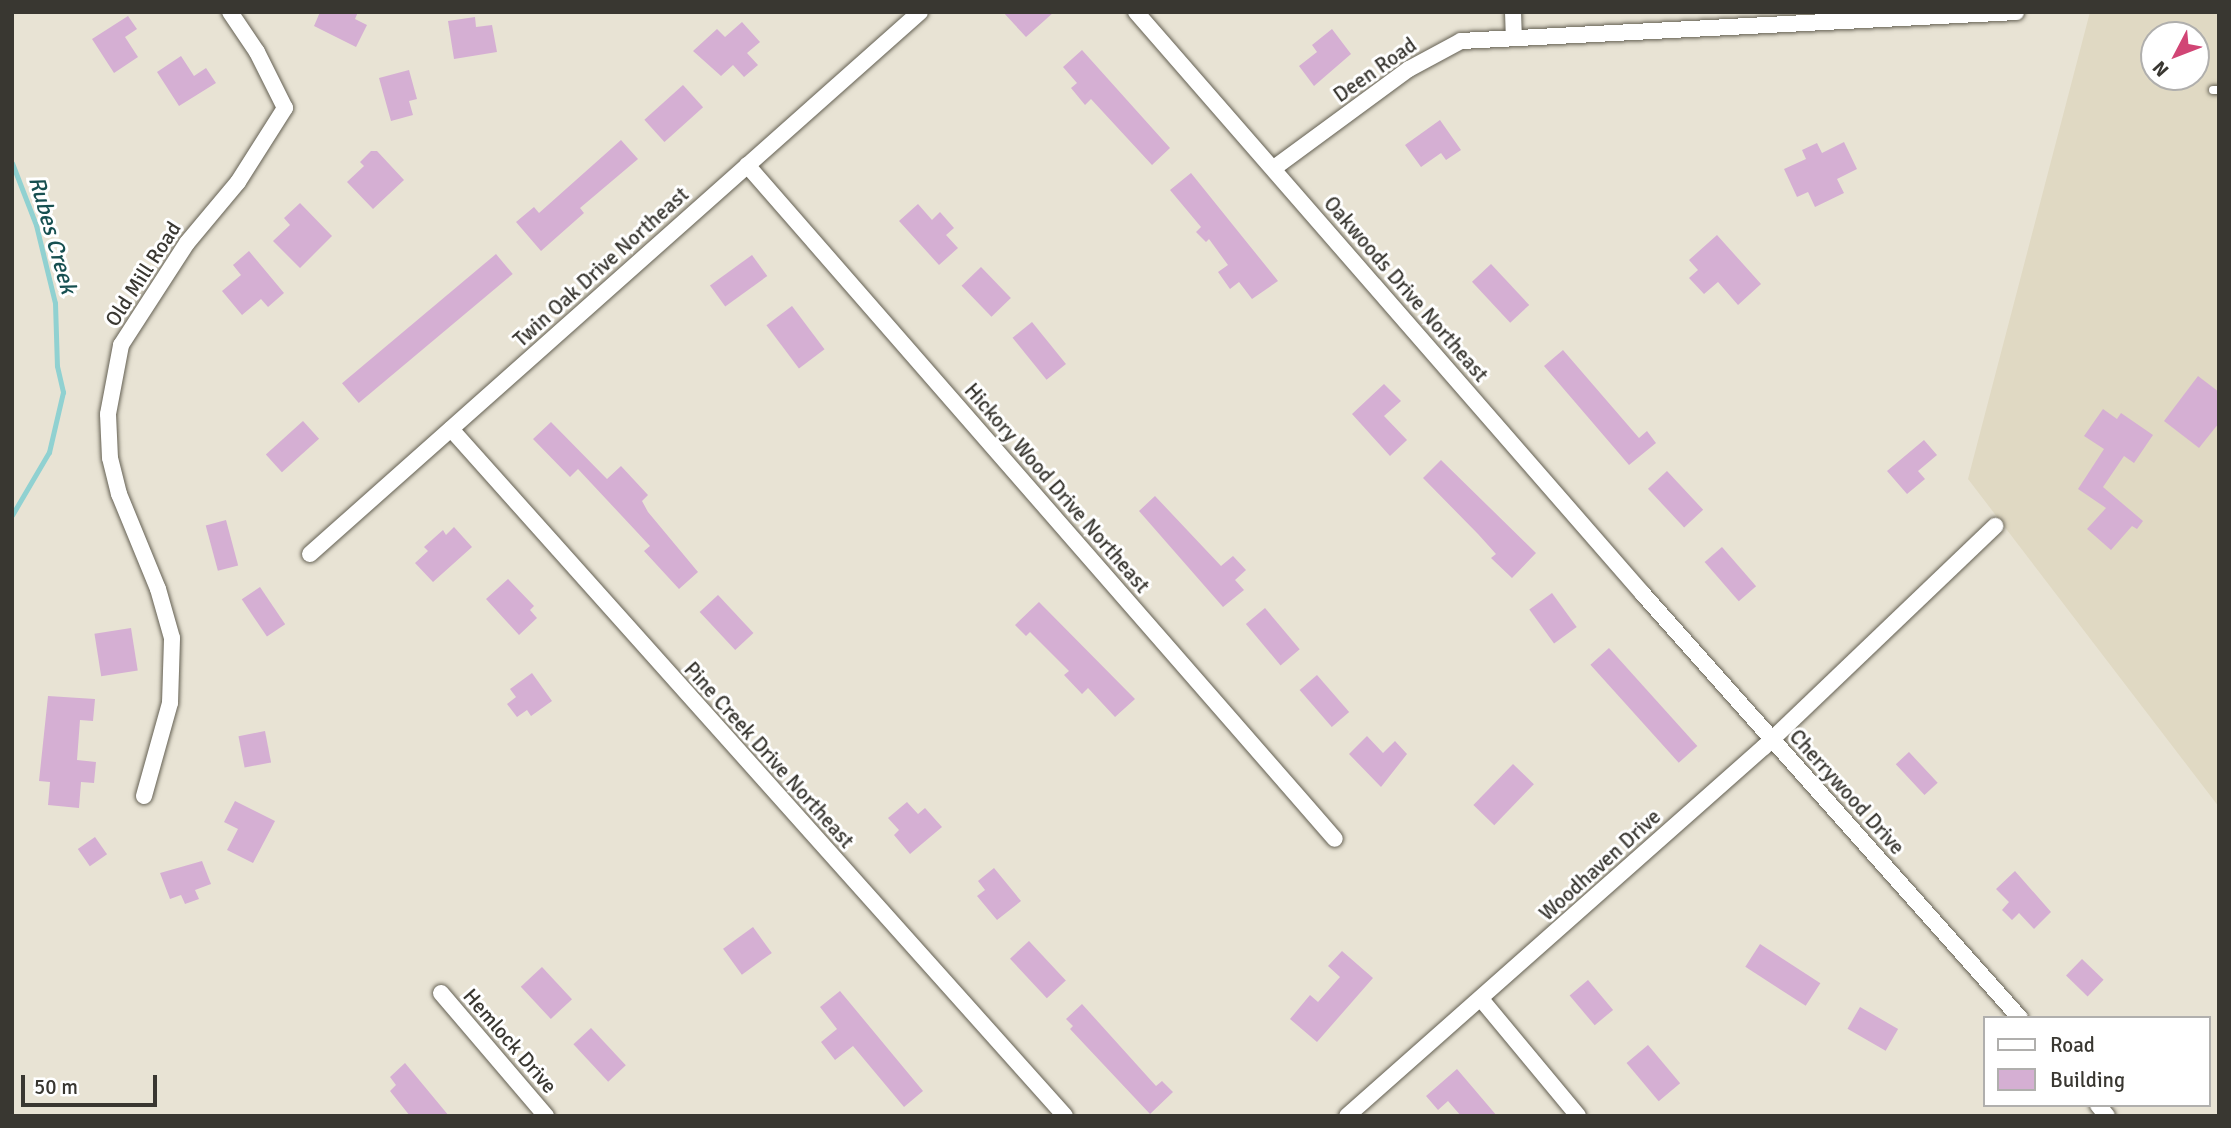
<!DOCTYPE html>
<html>
<head>
<meta charset="utf-8">
<style>
  body { margin:0 }
  #map { position:relative; width:2231px; height:1128px; overflow:hidden; background:#e8e3d4; font-family:Signika,sans-serif }
  div>[style] { position:absolute }
  .built>* { inset:0; background:#e0d9c3 }
  .stream>* { height:5px; margin:-2.5px; padding:0 2.5px; transform-origin:2.5px; border-radius:2.5px; background:#90d1d1 }
  .building>* { inset:0; background:#d5afd3; transform-origin:0 0 }
  .roads { filter:drop-shadow(0 0 2px #646053) drop-shadow(0 0 2px #646053) }
  .service>* { height:8px; margin:-4px; padding:0 4px; transform-origin:4px; border-radius:4px; background:#fff }
  .minor>* { height:16px; margin:-8px; padding:0 8px; transform-origin:8px; border-radius:8px; background:#fff }
  span { translate:-50% -50%; white-space:nowrap; text-align:center; line-height:1.15; -webkit-text-stroke:6px #fff; paint-order:stroke }
  .street-label { font-size:21px; color:#393731 }
  .water-label { font-size:23px; color:#164f50; font-style:italic }
  .frame { position:absolute; inset:0; border:14px solid #393731; pointer-events:none }
  .legend { position:absolute; left:1983px; top:1016px; width:228px; height:91px; box-sizing:border-box; background:#fff; border:2px solid #b0afad; margin:0; padding:9px 12px; list-style:none; font-size:21px; color:#393731 }
  .legend li { display:flex; align-items:center; gap:14px; height:35px }
  .legend b { width:35px; border:2px solid #b0afad }
  .north { position:absolute; left:2140px; top:21px; width:70px; height:70px; box-sizing:border-box; background:#fff; border:2px solid #b0afad; border-radius:50%; rotate:228deg; font-size:19px; font-weight:700; line-height:28px; text-align:center; color:#393731 }
  .north::after { content:''; display:block; margin:auto; width:24px; height:32px; background:#d14575; clip-path:polygon(50% 0,100% 100%,50% 72%,0 100%) }
  .scale { position:absolute; left:21px; top:1075px; width:136px; height:32px; box-sizing:border-box; border:4px solid #393731; border-top:0; padding-left:9px; font-size:21px; line-height:24px; white-space:nowrap; color:#393731; -webkit-text-stroke:5px #fff; paint-order:stroke }
</style>
</head>
<body>
<div id="map">
  <div class="built">
    <div style="clip-path:polygon(evenodd,2090px 12px,2219px 12px,2219px 807px,1968px 479px,2090px 12px,2154px 35px,2196px 35px,2196px 77px,2154px 77px,2154px 35px)"></div>
  </div>
  <div class="stream">
    <div style="left:12px;top:163px;width:66px;rotate:68.8deg"></div>
    <div style="left:36px;top:225px;width:80px;rotate:76.3deg"></div>
    <div style="left:55px;top:303px;width:63px;rotate:88.2deg"></div>
    <div style="left:57px;top:366px;width:27px;rotate:77deg"></div>
    <div style="left:63px;top:392px;width:62px;rotate:103.1deg"></div>
    <div style="left:49px;top:452px;width:73px;rotate:120.4deg"></div>
  </div>
  <div class="building">
    <div style="clip-path:polygon(320px 12px,358px 12px,355px 19px,367px 25px,356px 47px,314px 26px)"></div>
    <div style="clip-path:polygon(1003px 12px,1054px 12px,1026px 37px)"></div>
    <div style="clip-path:polygon(128px 16px,137px 29px,125px 37px,138px 57px,114px 73px,92px 39px)"></div>
    <div style="clip-path:polygon(475px 17px,476px 27px,492px 25px,497px 52px,454px 59px,448px 21px)"></div>
    <div style="clip-path:polygon(742px 22px,760px 42px,747px 53px,758px 65px,744px 77px,733px 65px,721px 76px,693px 51px,717px 29px,725px 37px)"></div>
    <div style="clip-path:polygon(1332px 29px,1351px 54px,1314px 86px,1299px 66px,1317px 52px,1312px 45px)"></div>
    <div style="clip-path:polygon(1082px 50px,1170px 148px,1152px 165px,1091px 99px,1085px 105px,1071px 88px,1077px 83px,1063px 67px)"></div>
    <div style="clip-path:polygon(181px 56px,194px 76px,206px 68px,216px 83px,179px 106px,157px 72px)"></div>
    <div style="clip-path:polygon(409px 70px,417px 99px,409px 101px,413px 115px,391px 121px,379px 78px)"></div>
    <div style="left:683px;top:85px;width:30px;height:52px;rotate:48deg"></div>
    <div style="clip-path:polygon(1440px 120px,1461px 150px,1446px 160px,1441px 153px,1421px 167px,1405px 145px)"></div>
    <div style="clip-path:polygon(621px 140px,638px 159px,580px 208px,584px 213px,541px 251px,516px 222px,534px 207px,539px 213px)"></div>
    <div style="clip-path:polygon(1844px 142px,1857px 169px,1837px 179px,1844px 193px,1815px 207px,1808px 192px,1797px 197px,1784px 169px,1806px 159px,1802px 150px,1817px 143px,1822px 153px)"></div>
    <div style="clip-path:polygon(371px 151px,377px 151px,404px 180px,373px 209px,347px 182px,364px 166px,360px 162px)"></div>
    <div style="clip-path:polygon(1191px 173px,1278px 281px,1252px 299px,1239px 282px,1230px 289px,1218px 272px,1228px 265px,1209px 239px,1206px 242px,1196px 232px,1201px 227px,1170px 190px)"></div>
    <div style="clip-path:polygon(300px 203px,332px 236px,300px 268px,273px 241px,290px 225px,284px 218px)"></div>
    <div style="clip-path:polygon(918px 204px,932px 220px,940px 212px,954px 228px,946px 235px,958px 248px,939px 265px,899px 221px)"></div>
    <div style="clip-path:polygon(1717px 235px,1761px 284px,1738px 305px,1718px 282px,1704px 294px,1689px 278px,1698px 270px,1689px 260px)"></div>
    <div style="clip-path:polygon(249px 251px,284px 293px,268px 307px,261px 299px,242px 315px,222px 291px,241px 275px,233px 265px)"></div>
    <div style="left:496px;top:254px;width:26px;height:201px;rotate:50deg"></div>
    <div style="left:752px;top:255px;width:26px;height:52px;rotate:54deg"></div>
    <div style="left:1491px;top:264px;width:56px;height:26px;rotate:47deg"></div>
    <div style="left:981px;top:267px;width:43px;height:27px;rotate:46deg"></div>
    <div style="left:792px;top:306px;width:54px;height:32px;rotate:53deg"></div>
    <div style="left:1032px;top:322px;width:54px;height:25px;rotate:51deg"></div>
    <div style="clip-path:polygon(1563px 350px,1639px 438px,1647px 431px,1656px 443px,1629px 465px,1544px 366px)"></div>
    <div style="clip-path:polygon(2198px 376px,2219px 392px,2219px 423px,2199px 448px,2164px 421px)"></div>
    <div style="clip-path:polygon(1384px 384px,1401px 401px,1384px 416px,1407px 440px,1390px 456px,1352px 414px)"></div>
    <div style="clip-path:polygon(2103px 409px,2117px 419px,2121px 413px,2153px 435px,2134px 463px,2124px 456px,2103px 487px,2143px 521px,2137px 529px,2132px 526px,2111px 550px,2087px 529px,2106px 508px,2078px 489px,2104px 449px,2084px 436px)"></div>
    <div style="left:303px;top:421px;width:24px;height:50px;rotate:48deg"></div>
    <div style="clip-path:polygon(551px 422px,607px 479px,621px 466px,648px 495px,642px 501px,648px 512px,698px 572px,679px 589px,644px 551px,650px 546px,578px 469px,570px 477px,533px 439px)"></div>
    <div style="clip-path:polygon(1924px 440px,1937px 455px,1918px 471px,1925px 479px,1907px 494px,1887px 471px)"></div>
    <div style="clip-path:polygon(1441px 460px,1536px 553px,1512px 578px,1491px 558px,1496px 554px,1478px 534px,1423px 478px)"></div>
    <div style="left:1667px;top:471px;width:53px;height:26px;rotate:47deg"></div>
    <div style="clip-path:polygon(1155px 496px,1221px 566px,1233px 556px,1246px 570px,1235px 580px,1244px 590px,1223px 607px,1139px 511px)"></div>
    <div style="left:226px;top:520px;width:47px;height:21px;rotate:75deg"></div>
    <div style="clip-path:polygon(454px 527px,472px 547px,433px 582px,415px 563px,428px 551px,424px 547px,443px 530px,446px 535px)"></div>
    <div style="left:1722px;top:547px;width:52px;height:23px;rotate:49deg"></div>
    <div style="clip-path:polygon(508px 579px,534px 606px,530px 610px,537px 618px,519px 635px,486px 599px)"></div>
    <div style="left:260px;top:587px;width:45px;height:22px;rotate:56deg"></div>
    <div style="left:1552px;top:593px;width:42px;height:28px;rotate:54deg"></div>
    <div style="left:718px;top:595px;width:52px;height:25px;rotate:47deg"></div>
    <div style="clip-path:polygon(1039px 602px,1135px 699px,1115px 717px,1088px 688px,1082px 694px,1064px 675px,1069px 671px,1030px 632px,1026px 636px,1015px 625px)"></div>
    <div style="left:1265px;top:608px;width:54px;height:25px;rotate:50deg"></div>
    <div style="left:131px;top:628px;width:43px;height:37px;rotate:81deg"></div>
    <div style="left:1609px;top:648px;width:132px;height:25px;rotate:48deg"></div>
    <div style="clip-path:polygon(532px 673px,552px 701px,531px 716px,527px 710px,517px 717px,507px 704px,516px 697px,510px 689px)"></div>
    <div style="left:1317px;top:675px;width:49px;height:23px;rotate:49deg"></div>
    <div style="clip-path:polygon(48px 696px,95px 699px,93px 721px,80px 720px,77px 760px,96px 762px,94px 783px,81px 782px,79px 808px,48px 805px,50px 782px,39px 781px)"></div>
    <div style="left:265px;top:731px;width:32px;height:27px;rotate:79deg"></div>
    <div style="clip-path:polygon(1367px 736px,1383px 753px,1395px 741px,1407px 754px,1381px 787px,1349px 754px)"></div>
    <div style="left:1909px;top:752px;width:42px;height:18px;rotate:47deg"></div>
    <div style="left:1513px;top:764px;width:29px;height:57px;rotate:44deg"></div>
    <div style="clip-path:polygon(235px 801px,275px 821px,253px 863px,227px 850px,238px 829px,224px 822px)"></div>
    <div style="clip-path:polygon(907px 802px,918px 814px,925px 808px,942px 827px,910px 854px,894px 835px,899px 830px,888px 818px)"></div>
    <div style="left:95px;top:837px;width:21px;height:21px;rotate:55deg"></div>
    <div style="clip-path:polygon(202px 861px,211px 884px,195px 890px,199px 899px,185px 904px,181px 895px,170px 899px,160px 873px)"></div>
    <div style="clip-path:polygon(994px 868px,1021px 901px,997px 920px,977px 896px,985px 890px,978px 881px)"></div>
    <div style="clip-path:polygon(2015px 871px,2051px 912px,2034px 929px,2019px 913px,2012px 920px,2002px 910px,2009px 902px,1996px 889px)"></div>
    <div style="left:753px;top:927px;width:32px;height:37px;rotate:54deg"></div>
    <div style="left:1029px;top:941px;width:54px;height:26px;rotate:47deg"></div>
    <div style="left:1760px;top:944px;width:72px;height:27px;rotate:33deg"></div>
    <div style="clip-path:polygon(1342px 951px,1373px 978px,1317px 1042px,1290px 1019px,1310px 995px,1318px 1002px,1340px 977px,1328px 966px)"></div>
    <div style="left:2082px;top:959px;width:30px;height:23px;rotate:44deg"></div>
    <div style="left:542px;top:967px;width:44px;height:29px;rotate:47deg"></div>
    <div style="left:1588px;top:980px;width:39px;height:24px;rotate:50deg"></div>
    <div style="clip-path:polygon(840px 991px,923px 1091px,904px 1107px,853px 1046px,835px 1060px,821px 1042px,837px 1029px,820px 1007px)"></div>
    <div style="clip-path:polygon(1082px 1004px,1156px 1086px,1162px 1081px,1173px 1092px,1150px 1114px,1070px 1029px,1073px 1026px,1066px 1019px)"></div>
    <div style="left:1860px;top:1007px;width:44px;height:25px;rotate:30deg"></div>
    <div style="left:591px;top:1028px;width:51px;height:24px;rotate:47deg"></div>
    <div style="left:1648px;top:1045px;width:50px;height:28px;rotate:50deg"></div>
    <div style="clip-path:polygon(405px 1063px,449px 1116px,410px 1116px,390px 1091px,396px 1085px,390px 1077px)"></div>
    <div style="clip-path:polygon(1457px 1069px,1497px 1116px,1461px 1116px,1448px 1101px,1438px 1110px,1426px 1096px)"></div>
  </div>
  <div class="roads">
    <div class="service">
      <div style="left:2213px;top:90px;width:6px"></div>
    </div>
    <div class="minor">
      <div style="left:1136px;top:12px;width:772px;rotate:48.94deg"></div>
      <div style="left:1643px;top:594px;width:567px;rotate:48.36deg"></div>
      <div style="left:1513px;top:12px;width:24px;rotate:88deg"></div>
      <div style="left:747px;top:165px;width:894px;rotate:48.9deg"></div>
      <div style="left:1274px;top:168px;width:167px;rotate:-36.3deg"></div>
      <div style="left:1409px;top:69px;width:59px;rotate:-28.3deg"></div>
      <div style="left:1461px;top:41px;width:556px;rotate:-2.99deg"></div>
      <div style="left:451px;top:429px;width:921px;rotate:48.21deg"></div>
      <div style="left:310px;top:554px;width:816px;rotate:-41.62deg"></div>
      <div style="left:144px;top:796px;width:97px;rotate:-74.4deg"></div>
      <div style="left:170px;top:703px;width:65px;rotate:-88.2deg"></div>
      <div style="left:172px;top:638px;width:51px;rotate:-105.9deg"></div>
      <div style="left:158px;top:589px;width:103px;rotate:-112.3deg"></div>
      <div style="left:119px;top:494px;width:37px;rotate:-104deg"></div>
      <div style="left:110px;top:458px;width:44px;rotate:-92.6deg"></div>
      <div style="left:108px;top:414px;width:70px;rotate:-79.3deg"></div>
      <div style="left:121px;top:345px;width:121px;rotate:-57.1deg"></div>
      <div style="left:187px;top:243px;width:80px;rotate:-50.1deg"></div>
      <div style="left:238px;top:182px;width:88px;rotate:-57.6deg"></div>
      <div style="left:285px;top:108px;width:63px;rotate:-116.6deg"></div>
      <div style="left:257px;top:52px;width:48px;rotate:-124deg"></div>
      <div style="left:441px;top:993px;width:162px;rotate:49.5deg"></div>
      <div style="left:1481px;top:999px;width:152px;rotate:50.3deg"></div>
      <div style="left:2098px;top:1105px;width:14px;rotate:51deg"></div>
      <div style="left:1347px;top:1116px;width:557px;rotate:-41.51deg"></div>
      <div style="left:1764px;top:747px;width:320px;rotate:-43.7deg"></div>
    </div>
  </div>
  <div class="street-label">
    <span style="left:1375px;top:70px;rotate:-35deg">Deen Road</span>
    <span style="left:601px;top:267px;rotate:-42deg">Twin Oak Drive Northeast</span>
    <span style="left:143px;top:274px;rotate:-57deg">Old Mill Road</span>
    <span style="left:1406px;top:289px;rotate:49deg">Oakwoods Drive Northeast</span>
    <span style="left:1057px;top:488px;rotate:49deg">Hickory Wood Drive Northeast</span>
    <span style="left:769px;top:755px;rotate:48deg">Pine Creek Drive Northeast</span>
    <span style="left:1847px;top:792px;rotate:48deg">Cherrywood Drive</span>
    <span style="left:1600px;top:865px;rotate:-42deg">Woodhaven Drive</span>
    <span style="left:510px;top:1041px;rotate:49deg">Hemlock Drive</span>
  </div>
  <div class="water-label">
    <span style="left:52px;top:235px;rotate:74deg">Rubes Creek</span>
  </div>
  <div class="frame"></div>
  <ul class="legend">
  <li><b style="height:9px;background:#fff"></b>Road</li>
  <li><b style="height:19px;background:#d5afd3"></b>Building</li>
  </ul>
  <div class="north">N</div>
  <div class="scale">50 m</div>
</div>
</body>
</html>
